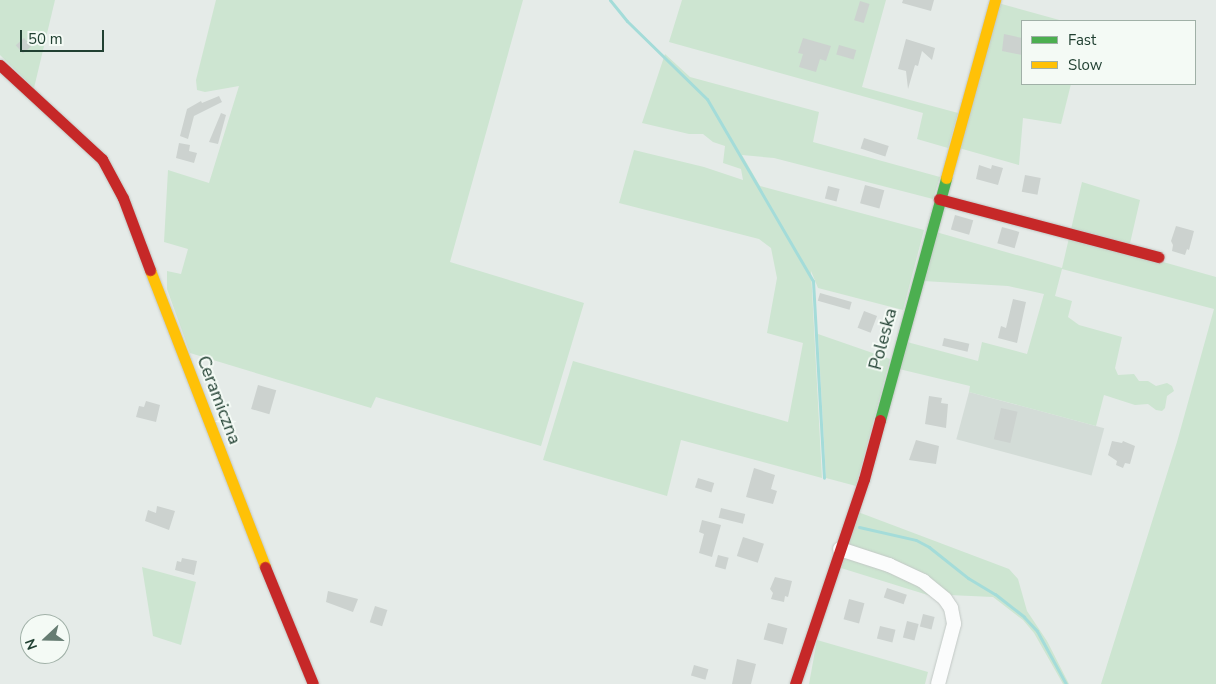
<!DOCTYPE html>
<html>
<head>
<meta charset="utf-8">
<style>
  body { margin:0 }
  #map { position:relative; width:1216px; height:684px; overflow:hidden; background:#e5ebe8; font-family:"Nunito Sans",sans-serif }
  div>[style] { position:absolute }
  .built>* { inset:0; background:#d3dcd7; transform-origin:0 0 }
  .green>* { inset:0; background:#cde5d1 }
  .stream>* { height:3px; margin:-1.5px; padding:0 1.5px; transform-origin:1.5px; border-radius:1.5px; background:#a4dcd9 }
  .building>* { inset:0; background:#ccd2cf; transform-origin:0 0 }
  .roads { filter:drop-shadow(0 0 1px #c2c8c5) drop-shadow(0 0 1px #c2c8c5) }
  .street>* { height:14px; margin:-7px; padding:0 7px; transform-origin:7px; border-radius:7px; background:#fbfcfc }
  .fast>* { height:11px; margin:-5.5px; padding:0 5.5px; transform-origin:5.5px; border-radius:5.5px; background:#4caf50 }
  .slow>* { height:11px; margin:-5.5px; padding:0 5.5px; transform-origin:5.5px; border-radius:5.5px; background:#ffc107 }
  .jam>* { height:11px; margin:-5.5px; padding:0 5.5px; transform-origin:5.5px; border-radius:5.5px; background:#c62828 }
  span { translate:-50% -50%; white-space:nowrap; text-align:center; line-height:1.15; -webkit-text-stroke:4px #f4faf5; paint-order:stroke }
  .street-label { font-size:18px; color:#214032 }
  .legend { position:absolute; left:1021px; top:20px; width:175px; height:65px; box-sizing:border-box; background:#f4faf5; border:1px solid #a0b0a7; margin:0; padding:6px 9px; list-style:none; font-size:15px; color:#214032 }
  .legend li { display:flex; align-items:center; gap:10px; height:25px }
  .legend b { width:25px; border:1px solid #a0b0a7 }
  .north { position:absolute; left:20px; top:614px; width:50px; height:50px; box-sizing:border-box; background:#f4faf5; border:1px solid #a0b0a7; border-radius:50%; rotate:249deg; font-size:14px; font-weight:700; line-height:20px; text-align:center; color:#214032 }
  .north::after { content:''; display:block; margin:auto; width:18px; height:22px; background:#667c72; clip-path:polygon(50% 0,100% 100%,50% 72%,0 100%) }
  .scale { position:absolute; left:20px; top:30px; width:84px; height:22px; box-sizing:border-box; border:2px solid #214032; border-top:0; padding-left:6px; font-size:15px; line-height:18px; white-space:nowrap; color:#214032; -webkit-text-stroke:4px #f4faf5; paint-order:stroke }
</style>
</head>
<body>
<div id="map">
  <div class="built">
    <div style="left:969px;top:392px;width:140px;height:49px;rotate:15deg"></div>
  </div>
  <div class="green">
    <div style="clip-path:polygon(0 0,55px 0,34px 88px,0 55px)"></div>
    <div style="clip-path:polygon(216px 0,523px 0,450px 262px,584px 303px,541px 446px,376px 397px,371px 408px,190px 353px,167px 289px,167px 271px,181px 274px,188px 249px,164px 242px,168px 170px,209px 183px,239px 86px,205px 92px,197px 90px,196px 80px)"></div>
    <div style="clip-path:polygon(682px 0,886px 0,862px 87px,958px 113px,948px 148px,917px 139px,923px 113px,669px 42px)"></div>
    <div style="clip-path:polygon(998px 3px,1063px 21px,1022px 21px,1022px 84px,1071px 84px,1061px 124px,1023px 118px,1019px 165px,959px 148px)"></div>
    <div style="clip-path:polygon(665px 54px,690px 77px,819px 112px,813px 142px,940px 177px,933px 199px,774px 158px,742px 155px,760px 186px,924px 230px,903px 310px,818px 288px,811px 271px,822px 478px,681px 440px,667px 496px,543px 460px,573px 361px,788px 422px,803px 343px,767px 333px,777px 278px,771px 248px,759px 239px,619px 203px,634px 150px,704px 167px,743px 180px,741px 169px,723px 163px,725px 146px,713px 142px,703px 134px,689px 134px,642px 123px)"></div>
    <div style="clip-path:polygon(1082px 182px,1140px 200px,1128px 252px,1216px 277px,1216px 684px,1101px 684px,1177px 442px,1214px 309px,1062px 269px,1055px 296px,1072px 301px,1068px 317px,1079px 325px,1122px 337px,1115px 368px,1118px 375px,1134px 374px,1139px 381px,1148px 381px,1156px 386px,1167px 383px,1172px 386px,1174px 391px,1167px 396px,1165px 408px,1162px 411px,1156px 410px,1148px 404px,1135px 405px,1104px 395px,1096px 426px,969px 392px,970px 386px,899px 369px,907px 342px,978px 361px,982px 342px,1027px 354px,1044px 294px,1008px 286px,923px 281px,936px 232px,1062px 268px)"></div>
    <div style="clip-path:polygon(818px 334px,890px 359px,856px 486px,826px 478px)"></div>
    <div style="clip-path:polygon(858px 512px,1009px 569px,1018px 579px,1027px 611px,1047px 641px,1069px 684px,1063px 684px,1034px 633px,1023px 620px,993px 597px,949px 595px,947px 601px,841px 568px)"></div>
    <div style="clip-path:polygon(142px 567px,196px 582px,181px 645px,153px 636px)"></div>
    <div style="clip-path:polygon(817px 640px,928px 672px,925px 684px,809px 684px)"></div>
  </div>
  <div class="stream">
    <div style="left:610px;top:0;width:27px;rotate:51deg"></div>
    <div style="left:627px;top:21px;width:112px;rotate:44.3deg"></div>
    <div style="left:707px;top:99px;width:211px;rotate:59.8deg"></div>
    <div style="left:813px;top:281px;width:197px;rotate:86.8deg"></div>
    <div style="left:859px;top:527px;width:58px;rotate:12.8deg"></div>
    <div style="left:916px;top:540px;width:15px;rotate:28deg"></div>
    <div style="left:929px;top:547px;width:50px;rotate:38.5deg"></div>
    <div style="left:968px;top:578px;width:31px;rotate:31deg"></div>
    <div style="left:995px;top:594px;width:37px;rotate:38deg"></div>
    <div style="left:1024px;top:617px;width:19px;rotate:47deg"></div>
    <div style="left:1037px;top:631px;width:60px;rotate:61.3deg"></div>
  </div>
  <div class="building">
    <div style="clip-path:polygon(903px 0,934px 0,931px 11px,902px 3px)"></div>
    <div style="left:860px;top:1px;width:10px;height:20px;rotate:17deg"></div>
    <div style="clip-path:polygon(1004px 34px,1022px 38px,1022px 55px,1002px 51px)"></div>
    <div style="left:24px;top:38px;width:11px;height:11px;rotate:49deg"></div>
    <div style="clip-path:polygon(803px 38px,831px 46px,826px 61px,820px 59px,816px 72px,799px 67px,803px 54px,798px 53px)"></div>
    <div style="clip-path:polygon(906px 39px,935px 48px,932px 60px,922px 51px,918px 66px,915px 65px,908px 89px,906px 71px,898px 69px)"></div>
    <div style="left:839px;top:45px;width:18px;height:10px;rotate:16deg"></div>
    <div style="clip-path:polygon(219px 96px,222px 102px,194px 116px,188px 139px,180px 136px,187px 109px,201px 101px,202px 103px)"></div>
    <div style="clip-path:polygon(221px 113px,226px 115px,218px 144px,209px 142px)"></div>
    <div style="left:864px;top:138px;width:26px;height:11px;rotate:18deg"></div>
    <div style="clip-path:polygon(179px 143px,190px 145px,189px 151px,197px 153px,194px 163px,176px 158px)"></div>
    <div style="clip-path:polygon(979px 165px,991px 169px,992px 165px,1003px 168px,998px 185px,976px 179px)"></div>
    <div style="left:1025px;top:175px;width:16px;height:17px;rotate:11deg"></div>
    <div style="left:865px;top:185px;width:20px;height:19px;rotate:15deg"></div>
    <div style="left:828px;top:186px;width:12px;height:13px;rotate:14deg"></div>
    <div style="left:955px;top:215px;width:19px;height:15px;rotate:16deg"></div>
    <div style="clip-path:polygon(1176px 226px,1194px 231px,1189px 250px,1187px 249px,1185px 255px,1172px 251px,1173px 245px,1171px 241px)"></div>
    <div style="left:1002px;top:227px;width:18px;height:17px;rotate:16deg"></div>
    <div style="left:820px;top:293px;width:33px;height:8px;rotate:16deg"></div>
    <div style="clip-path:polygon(1013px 299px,1026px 302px,1017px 343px,998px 338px,1001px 326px,1006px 328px)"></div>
    <div style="left:864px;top:311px;width:14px;height:18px;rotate:21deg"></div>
    <div style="left:944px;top:338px;width:26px;height:8px;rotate:13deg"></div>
    <div style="left:258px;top:385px;width:19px;height:25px;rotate:16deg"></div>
    <div style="clip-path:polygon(929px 396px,942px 398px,941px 403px,948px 404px,946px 428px,925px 424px)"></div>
    <div style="clip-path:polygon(146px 401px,160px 405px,156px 422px,136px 417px,139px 406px,144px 407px)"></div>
    <div style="left:1001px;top:408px;width:17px;height:32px;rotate:13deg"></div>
    <div style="clip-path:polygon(916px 440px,939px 446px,936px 464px,909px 460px)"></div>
    <div style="clip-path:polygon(1112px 441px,1122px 443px,1123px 441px,1135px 446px,1130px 464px,1125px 463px,1123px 468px,1116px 465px,1117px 461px,1108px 455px)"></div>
    <div style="clip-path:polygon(754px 468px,775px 475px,771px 489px,777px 491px,773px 504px,746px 497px)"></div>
    <div style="left:698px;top:478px;width:17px;height:10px;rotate:17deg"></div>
    <div style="clip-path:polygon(157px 506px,175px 511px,169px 530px,145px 521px,148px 510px,156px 513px)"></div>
    <div style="left:721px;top:508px;width:25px;height:10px;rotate:14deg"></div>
    <div style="clip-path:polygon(702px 520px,721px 525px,712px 557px,699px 553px,704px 534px,699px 532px)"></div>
    <div style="left:743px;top:537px;width:22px;height:20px;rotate:18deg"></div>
    <div style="left:718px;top:555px;width:11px;height:12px;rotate:15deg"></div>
    <div style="clip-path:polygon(182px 558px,197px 561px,194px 575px,175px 570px,177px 561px,181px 562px)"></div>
    <div style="clip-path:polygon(775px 577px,792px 581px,788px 597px,785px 596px,784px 602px,771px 599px,773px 593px,770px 589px)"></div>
    <div style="left:887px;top:588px;width:21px;height:10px;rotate:19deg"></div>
    <div style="clip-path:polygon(328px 591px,358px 599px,353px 612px,326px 602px)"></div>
    <div style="left:849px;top:599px;width:16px;height:21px;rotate:15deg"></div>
    <div style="left:375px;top:606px;width:13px;height:17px;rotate:18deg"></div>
    <div style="left:923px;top:614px;width:12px;height:13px;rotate:14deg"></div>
    <div style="left:907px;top:621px;width:12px;height:17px;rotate:14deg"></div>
    <div style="left:768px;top:623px;width:20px;height:17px;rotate:15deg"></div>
    <div style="left:880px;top:626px;width:16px;height:13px;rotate:14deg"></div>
    <div style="clip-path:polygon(737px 659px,756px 664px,751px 684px,732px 684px)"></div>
    <div style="left:694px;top:665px;width:15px;height:11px;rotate:16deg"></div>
  </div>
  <div class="roads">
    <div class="street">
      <div style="left:840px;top:549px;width:52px;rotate:18.1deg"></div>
      <div style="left:889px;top:565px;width:38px;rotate:25deg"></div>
      <div style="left:923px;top:581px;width:28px;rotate:39deg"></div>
      <div style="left:945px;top:599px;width:11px;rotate:56deg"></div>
      <div style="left:951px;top:608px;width:16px;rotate:79deg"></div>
      <div style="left:954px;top:624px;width:62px;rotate:104.9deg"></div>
    </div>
    <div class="fast">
      <div style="left:880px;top:420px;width:251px;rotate:-74.7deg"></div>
    </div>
    <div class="slow">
      <div style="left:946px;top:178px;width:185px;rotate:-74.6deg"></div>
      <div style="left:150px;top:270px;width:318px;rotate:68.8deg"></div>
    </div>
    <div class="jam">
      <div style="left:0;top:65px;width:139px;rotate:42.7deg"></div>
      <div style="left:102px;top:159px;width:44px;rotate:61.7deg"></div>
      <div style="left:123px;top:198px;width:77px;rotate:69.4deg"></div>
      <div style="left:939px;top:199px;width:227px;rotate:14.8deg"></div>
      <div style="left:265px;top:567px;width:126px;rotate:67.7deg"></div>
      <div style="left:795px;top:684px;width:216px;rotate:-71.4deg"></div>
      <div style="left:864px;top:479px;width:61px;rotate:-74.8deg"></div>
    </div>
  </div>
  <div class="street-label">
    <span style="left:883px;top:339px;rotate:-75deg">Poleska</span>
    <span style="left:219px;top:400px;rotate:69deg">Ceramiczna</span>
  </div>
  <ul class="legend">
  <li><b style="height:6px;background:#4caf50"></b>Fast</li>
  <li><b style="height:6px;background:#ffc107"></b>Slow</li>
  </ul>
  <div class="north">N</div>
  <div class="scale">50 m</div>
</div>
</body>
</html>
